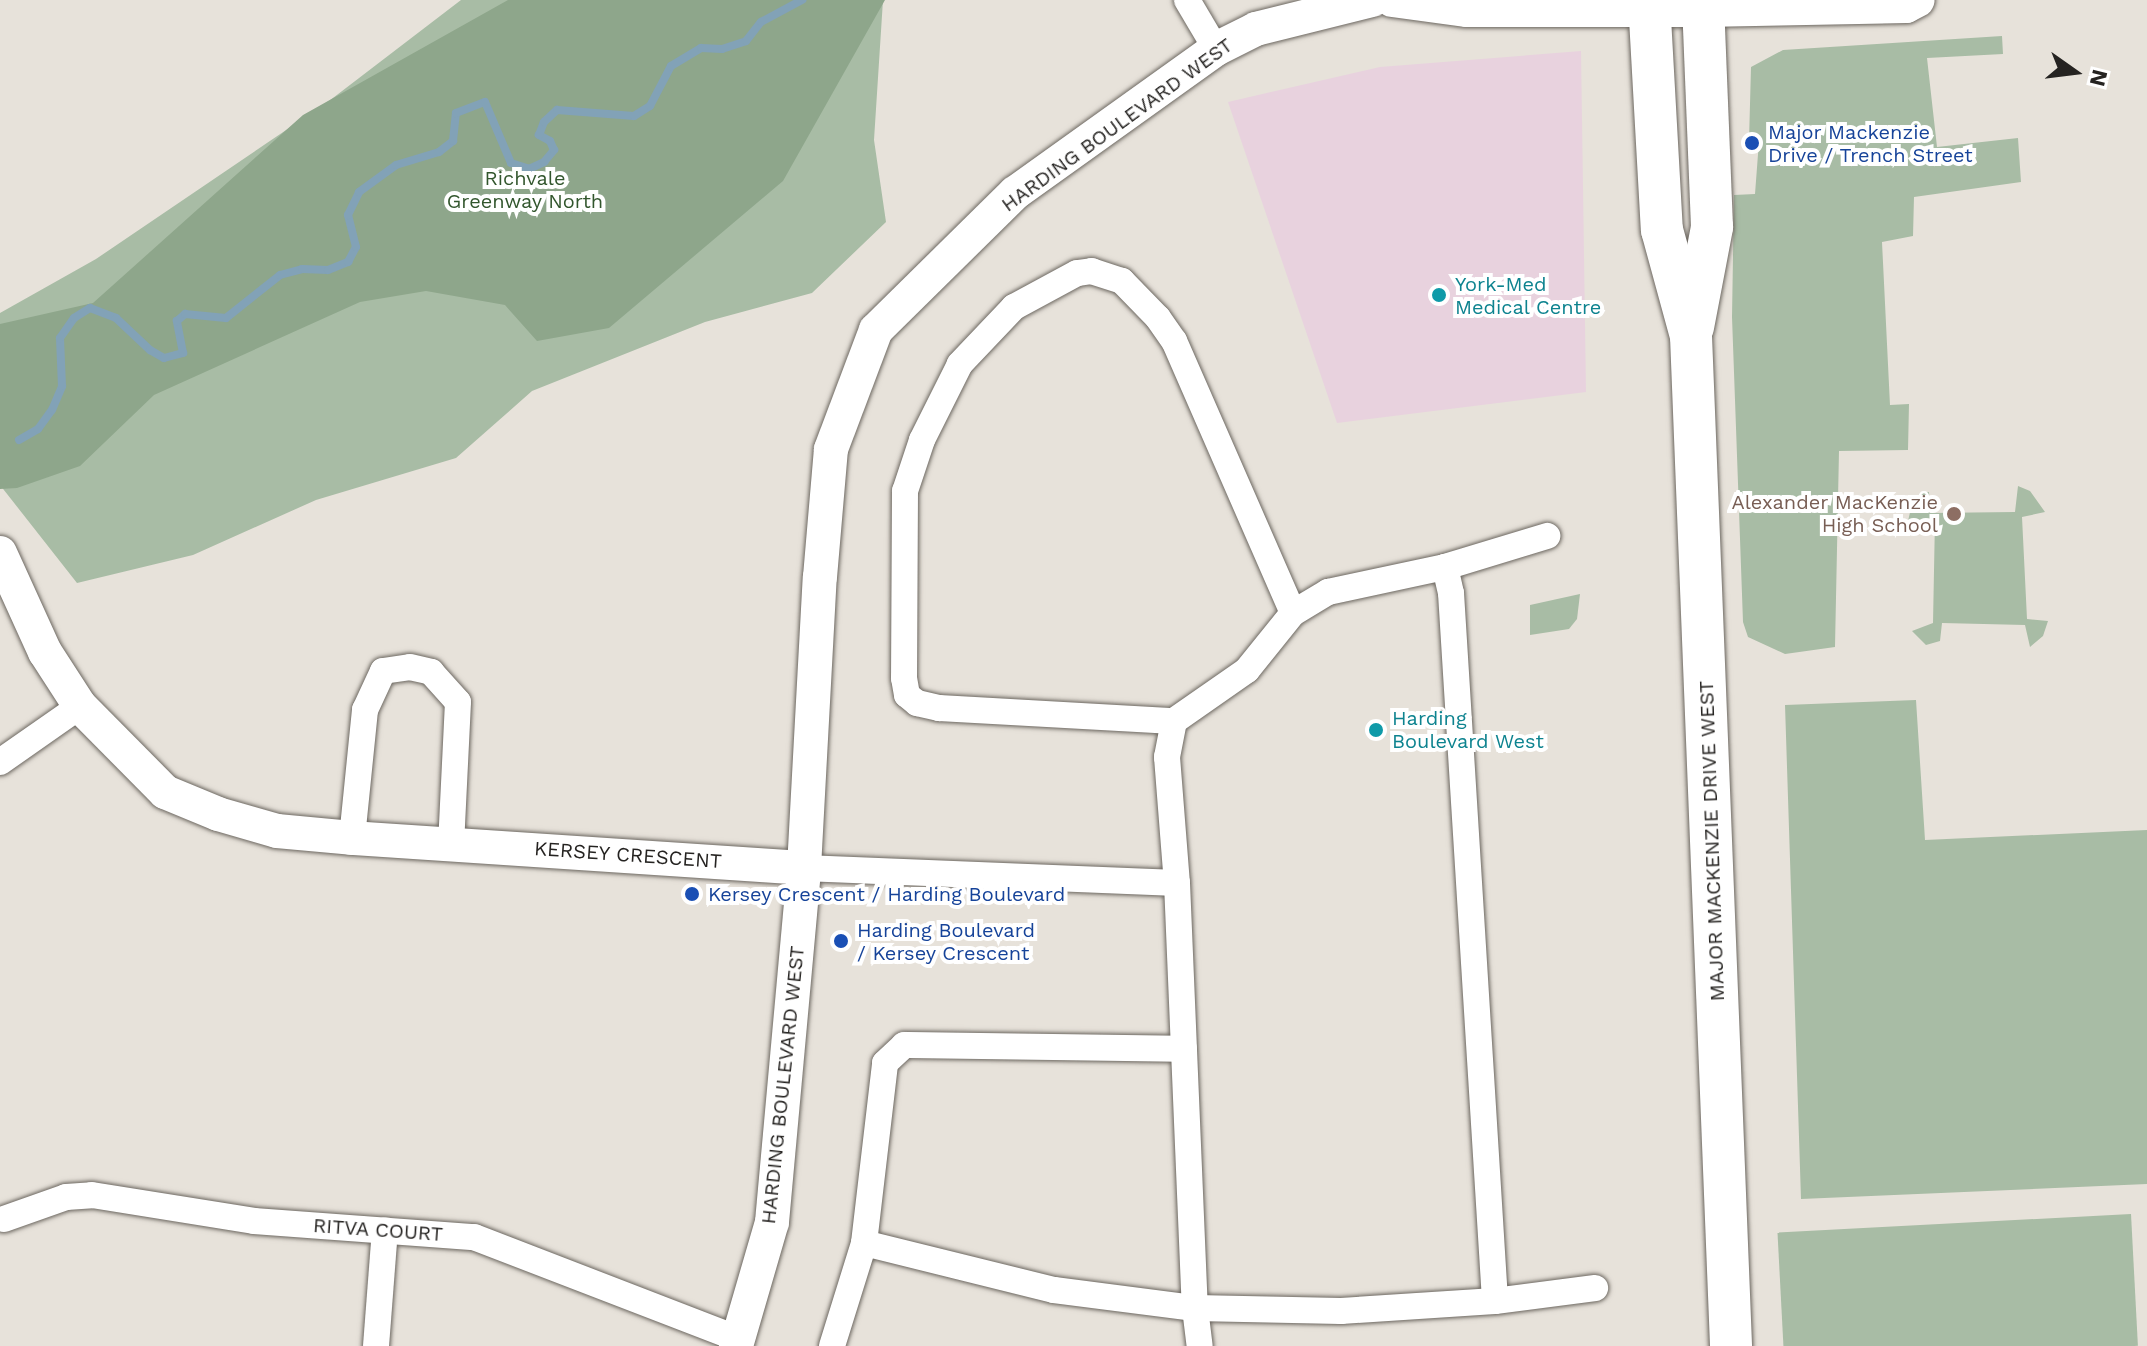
<!DOCTYPE html>
<html>
<head>
<meta charset="utf-8">
<style>
  body { margin:0 }
  #map { position:relative; width:2147px; height:1346px; overflow:hidden; background:#e7e2da; font-family:"Work Sans",sans-serif }
  div>[style] { position:absolute }
  .commercial>* { inset:0; background:#e8d2de }
  .green>* { inset:0; background:#a8bca5; transform-origin:0 0 }
  .forest>* { inset:0; background:#8ea68b }
  .stream>* { height:8px; margin:-4px; padding:0 4px; transform-origin:4px; border-radius:4px; background:#82a2b7 }
  .roads { filter:drop-shadow(0 0 2px #6c6760) drop-shadow(0 0 2px #6c6760) }
  .minor>* { height:26px; margin:-13px; padding:0 13px; transform-origin:13px; border-radius:13px; background:#fff }
  .tertiary>* { height:34px; margin:-17px; padding:0 17px; transform-origin:17px; border-radius:17px; background:#fff }
  .primary>* { height:42px; margin:-21px; padding:0 21px; transform-origin:21px; border-radius:21px; background:#fff }
  .dots>* { width:22px; height:22px; translate:-50% -50%; box-sizing:border-box; border:4px solid #fff; border-radius:50% }
  span { translate:-50% -50%; white-space:nowrap; text-align:center; line-height:1.15; -webkit-text-stroke:8px #fff; paint-order:stroke }
  .street-label { font-size:20px; color:#252321 }
  .transit-label { font-size:20px; color:#164399 }
  .left { translate:0 -50%; text-align:left }
  .park-label { font-size:20px; color:#32562d }
  .culture-label { font-size:20px; color:#0d838f }
  .education-label { font-size:20px; color:#785e54 }
  .right { translate:-100% -50%; text-align:right }
  .north { position:absolute; left:2035px; top:32px; width:80px; height:80px; -webkit-text-stroke:6px #fff; paint-order:stroke; rotate:104deg; font-size:22px; font-weight:700; line-height:32px; text-align:center; color:#252321 }
  .north::after { content:''; display:block; margin:auto; width:28px; height:36px; background:#252321; clip-path:polygon(50% 0,100% 100%,50% 72%,0 100%) }
</style>
</head>
<body>
<div id="map">
  <div class="commercial">
    <div style="clip-path:polygon(1581px 51px,1586px 392px,1337px 423px,1228px 102px,1380px 67px)"></div>
  </div>
  <div class="green">
    <div style="clip-path:polygon(461px 0,883px 0,874px 140px,886px 222px,812px 293px,705px 322px,532px 391px,456px 458px,316px 500px,193px 555px,77px 583px,0 485px,0 313px,96px 259px,329px 101px)"></div>
    <div style="clip-path:polygon(2002px 36px,2003px 54px,1927px 58px,1937px 147px,2018px 138px,2021px 182px,1914px 197px,1913px 236px,1882px 242px,1890px 405px,1909px 404px,1908px 450px,1839px 451px,1835px 647px,1785px 654px,1748px 637px,1743px 622px,1732px 317px,1734px 195px,1755px 194px,1759px 141px,1749px 141px,1751px 67px,1783px 50px)"></div>
    <div style="clip-path:polygon(2018px 486px,2030px 491px,2045px 512px,2022px 517px,2027px 619px,2048px 621px,2043px 636px,2030px 647px,2025px 625px,1942px 623px,1940px 641px,1926px 645px,1912px 631px,1933px 623px,1935px 518px,1908px 521px,1912px 504px,1922px 493px,1929px 492px,1930px 513px,2015px 512px)"></div>
    <div style="clip-path:polygon(1580px 594px,1577px 619px,1569px 629px,1530px 635px,1530px 605px)"></div>
    <div style="clip-path:polygon(1916px 700px,1925px 840px,2147px 830px,2147px 1184px,1801px 1199px,1785px 705px)"></div>
    <div style="left:2131px;top:1214px;width:132px;height:354px;rotate:87deg"></div>
  </div>
  <div class="forest">
    <div style="clip-path:polygon(508px 0,885px 0,783px 181px,609px 328px,537px 341px,505px 305px,426px 291px,360px 302px,154px 395px,80px 466px,17px 488px,0 489px,0 324px,93px 303px,303px 115px)"></div>
  </div>
  <div class="stream">
    <div style="left:19px;top:440px;width:22px;rotate:-30deg"></div>
    <div style="left:38px;top:429px;width:24px;rotate:-54deg"></div>
    <div style="left:52px;top:410px;width:26px;rotate:-67deg"></div>
    <div style="left:62px;top:386px;width:48px;rotate:-92.4deg"></div>
    <div style="left:60px;top:338px;width:24px;rotate:-55deg"></div>
    <div style="left:74px;top:318px;width:19px;rotate:-32deg"></div>
    <div style="left:90px;top:308px;width:28px;rotate:21deg"></div>
    <div style="left:116px;top:318px;width:47px;rotate:43.3deg"></div>
    <div style="left:150px;top:350px;width:16px;rotate:30deg"></div>
    <div style="left:164px;top:358px;width:20px;rotate:-15deg"></div>
    <div style="left:183px;top:353px;width:33px;rotate:-101deg"></div>
    <div style="left:177px;top:321px;width:11px;rotate:-41deg"></div>
    <div style="left:185px;top:314px;width:41px;rotate:5.6deg"></div>
    <div style="left:226px;top:318px;width:69px;rotate:-38.5deg"></div>
    <div style="left:280px;top:275px;width:23px;rotate:-15deg"></div>
    <div style="left:302px;top:269px;width:26px;rotate:2deg"></div>
    <div style="left:328px;top:270px;width:22px;rotate:-22deg"></div>
    <div style="left:348px;top:262px;width:17px;rotate:-62deg"></div>
    <div style="left:356px;top:247px;width:33px;rotate:-104deg"></div>
    <div style="left:348px;top:215px;width:25px;rotate:-64deg"></div>
    <div style="left:359px;top:192px;width:46px;rotate:-36.1deg"></div>
    <div style="left:396px;top:165px;width:45px;rotate:-16.8deg"></div>
    <div style="left:439px;top:152px;width:18px;rotate:-38deg"></div>
    <div style="left:453px;top:141px;width:28px;rotate:-84deg"></div>
    <div style="left:456px;top:113px;width:31px;rotate:-21deg"></div>
    <div style="left:485px;top:102px;width:66px;rotate:66.9deg"></div>
    <div style="left:511px;top:163px;width:19px;rotate:18deg"></div>
    <div style="left:529px;top:169px;width:17px;rotate:-25deg"></div>
    <div style="left:544px;top:162px;width:16px;rotate:-50deg"></div>
    <div style="left:554px;top:150px;width:10px;rotate:-114deg"></div>
    <div style="left:550px;top:141px;width:13px;rotate:-151deg"></div>
    <div style="left:539px;top:135px;width:14px;rotate:-69deg"></div>
    <div style="left:544px;top:122px;width:18px;rotate:-43deg"></div>
    <div style="left:557px;top:110px;width:77px;rotate:4.5deg"></div>
    <div style="left:634px;top:116px;width:19px;rotate:-32deg"></div>
    <div style="left:650px;top:106px;width:45px;rotate:-62.3deg"></div>
    <div style="left:671px;top:66px;width:35px;rotate:-31deg"></div>
    <div style="left:701px;top:48px;width:21px;rotate:3deg"></div>
    <div style="left:722px;top:49px;width:25px;rotate:-18deg"></div>
    <div style="left:746px;top:41px;width:24px;rotate:-52deg"></div>
    <div style="left:761px;top:22px;width:47px;rotate:-28.2deg"></div>
  </div>
  <div class="roads">
    <div class="minor">
      <div style="left:1187px;top:0;width:57px;rotate:59.4deg"></div>
      <div style="left:1445px;top:567px;width:27px;rotate:77deg"></div>
      <div style="left:1451px;top:593px;width:709px;rotate:86.44deg"></div>
      <div style="left:1293px;top:613px;width:297px;rotate:-113.6deg"></div>
      <div style="left:1174px;top:341px;width:28px;rotate:-125deg"></div>
      <div style="left:1158px;top:318px;width:52px;rotate:-134.2deg"></div>
      <div style="left:1122px;top:281px;width:32px;rotate:-162deg"></div>
      <div style="left:1092px;top:271px;width:15px;rotate:172deg"></div>
      <div style="left:1077px;top:273px;width:72px;rotate:151.6deg"></div>
      <div style="left:1014px;top:307px;width:79px;rotate:133.5deg"></div>
      <div style="left:960px;top:364px;width:85px;rotate:116.6deg"></div>
      <div style="left:922px;top:440px;width:54px;rotate:108.4deg"></div>
      <div style="left:905px;top:491px;width:187px;rotate:90.3deg"></div>
      <div style="left:904px;top:678px;width:17px;rotate:80deg"></div>
      <div style="left:907px;top:695px;width:13px;rotate:39deg"></div>
      <div style="left:917px;top:703px;width:23px;rotate:13deg"></div>
      <div style="left:939px;top:708px;width:235px;rotate:3.2deg"></div>
      <div style="left:1174px;top:721px;width:89px;rotate:-34.9deg"></div>
      <div style="left:1247px;top:670px;width:73px;rotate:-51.1deg"></div>
      <div style="left:1293px;top:613px;width:41px;rotate:-31deg"></div>
      <div style="left:1328px;top:592px;width:120px;rotate:-12.1deg"></div>
      <div style="left:1445px;top:567px;width:107px;rotate:-16.9deg"></div>
      <div style="left:1174px;top:721px;width:37px;rotate:101deg"></div>
      <div style="left:1167px;top:757px;width:126px;rotate:85.5deg"></div>
      <div style="left:1177px;top:883px;width:425px;rotate:87.6deg"></div>
      <div style="left:1195px;top:1308px;width:38px;rotate:83deg"></div>
      <div style="left:0;top:762px;width:98px;rotate:-35deg"></div>
      <div style="left:352px;top:838px;width:129px;rotate:-84.2deg"></div>
      <div style="left:365px;top:710px;width:43px;rotate:-65.2deg"></div>
      <div style="left:383px;top:671px;width:27px;rotate:-8deg"></div>
      <div style="left:410px;top:667px;width:22px;rotate:13deg"></div>
      <div style="left:431px;top:672px;width:40px;rotate:48deg"></div>
      <div style="left:458px;top:702px;width:142px;rotate:92.8deg"></div>
      <div style="left:804px;top:868px;width:373px;rotate:2.3deg"></div>
      <div style="left:4px;top:1219px;width:66px;rotate:-19.5deg"></div>
      <div style="left:66px;top:1197px;width:26px;rotate:-4deg"></div>
      <div style="left:92px;top:1195px;width:164px;rotate:9.1deg"></div>
      <div style="left:254px;top:1221px;width:221px;rotate:4.2deg"></div>
      <div style="left:474px;top:1237px;width:284px;rotate:21.1deg"></div>
      <div style="left:864px;top:1243px;width:196px;rotate:13.9deg"></div>
      <div style="left:1054px;top:1290px;width:142px;rotate:7.3deg"></div>
      <div style="left:1195px;top:1308px;width:146px;rotate:1.2deg"></div>
      <div style="left:1341px;top:1311px;width:154px;rotate:-3.7deg"></div>
      <div style="left:1495px;top:1301px;width:101px;rotate:-7.4deg"></div>
      <div style="left:376px;top:1346px;width:116px;rotate:-85.6deg"></div>
      <div style="left:832px;top:1346px;width:108px;rotate:-72.7deg"></div>
      <div style="left:864px;top:1243px;width:181px;rotate:-83.3deg"></div>
      <div style="left:885px;top:1063px;width:26px;rotate:-43deg"></div>
      <div style="left:904px;top:1045px;width:280px;rotate:0.8deg"></div>
    </div>
    <div class="tertiary">
      <div style="left:1392px;top:0;width:76px;rotate:7.6deg"></div>
      <div style="left:1467px;top:10px;width:236px"></div>
      <div style="left:1703px;top:10px;width:203px;rotate:-1.1deg"></div>
      <div style="left:1906px;top:6px;width:13px;rotate:-27deg"></div>
      <div style="left:0;top:553px;width:109px;rotate:65.6deg"></div>
      <div style="left:45px;top:652px;width:64px;rotate:57.1deg"></div>
      <div style="left:80px;top:706px;width:121px;rotate:45.3deg"></div>
      <div style="left:165px;top:792px;width:57px;rotate:22.5deg"></div>
      <div style="left:218px;top:814px;width:61px;rotate:16.1deg"></div>
      <div style="left:277px;top:831px;width:75px;rotate:5.3deg"></div>
      <div style="left:352px;top:838px;width:453px;rotate:3.8deg"></div>
      <div style="left:736px;top:1346px;width:129px;rotate:-73.8deg"></div>
      <div style="left:772px;top:1222px;width:355px;rotate:-84.8deg"></div>
      <div style="left:804px;top:868px;width:291px;rotate:-86.9deg"></div>
      <div style="left:820px;top:577px;width:128px;rotate:-85.1deg"></div>
      <div style="left:831px;top:449px;width:127px;rotate:-69.3deg"></div>
      <div style="left:876px;top:330px;width:195px;rotate:-44.6deg"></div>
      <div style="left:1015px;top:193px;width:247px;rotate:-35.6deg"></div>
      <div style="left:1216px;top:49px;width:45px;rotate:-26.6deg"></div>
      <div style="left:1256px;top:29px;width:120px;rotate:-14deg"></div>
    </div>
    <div class="primary">
      <div style="left:1649px;top:0;width:230px;rotate:86.8deg"></div>
      <div style="left:1662px;top:230px;width:110px;rotate:74.7deg"></div>
      <div style="left:1691px;top:336px;width:1011px;rotate:87.73deg"></div>
      <div style="left:1693px;top:327px;width:102px;rotate:-79.2deg"></div>
      <div style="left:1712px;top:227px;width:227px;rotate:-92.3deg"></div>
    </div>
  </div>
  <div class="dots">
    <div style="left:1752px;top:143px;background:#1a4fb4"></div>
    <div style="left:1439px;top:295px;background:#0f9aa8"></div>
    <div style="left:1954px;top:514px;background:#8d6e63"></div>
    <div style="left:1376px;top:730px;background:#0f9aa8"></div>
    <div style="left:692px;top:894px;background:#1a4fb4"></div>
    <div style="left:841px;top:941px;background:#1a4fb4"></div>
  </div>
  <div class="street-label">
    <span style="left:1117px;top:125px;rotate:-36deg">HARDING BOULEVARD WEST</span>
    <span style="left:1712px;top:841px;rotate:-92deg">MAJOR MACKENZIE DRIVE WEST</span>
    <span style="left:628px;top:855px;rotate:4deg">KERSEY CRESCENT</span>
    <span style="left:783px;top:1085px;rotate:-84deg">HARDING BOULEVARD WEST</span>
    <span style="left:378px;top:1230px;rotate:4deg">RITVA COURT</span>
  </div>
  <div class="transit-label">
    <span class="left" style="left:1768px;top:144px">Major Mackenzie<br>Drive / Trench Street</span>
    <span class="left" style="left:708px;top:894px">Kersey Crescent / Harding Boulevard</span>
    <span class="left" style="left:857px;top:942px">Harding Boulevard<br>/ Kersey Crescent</span>
  </div>
  <div class="park-label">
    <span style="left:525px;top:190px">Richvale<br>Greenway North</span>
  </div>
  <div class="culture-label">
    <span class="left" style="left:1455px;top:296px">York-Med<br>Medical Centre</span>
    <span class="left" style="left:1392px;top:730px">Harding<br>Boulevard West</span>
  </div>
  <div class="education-label">
    <span class="right" style="left:1938px;top:514px">Alexander MacKenzie<br>High School</span>
  </div>
  <div class="north">N</div>
</div>
</body>
</html>
